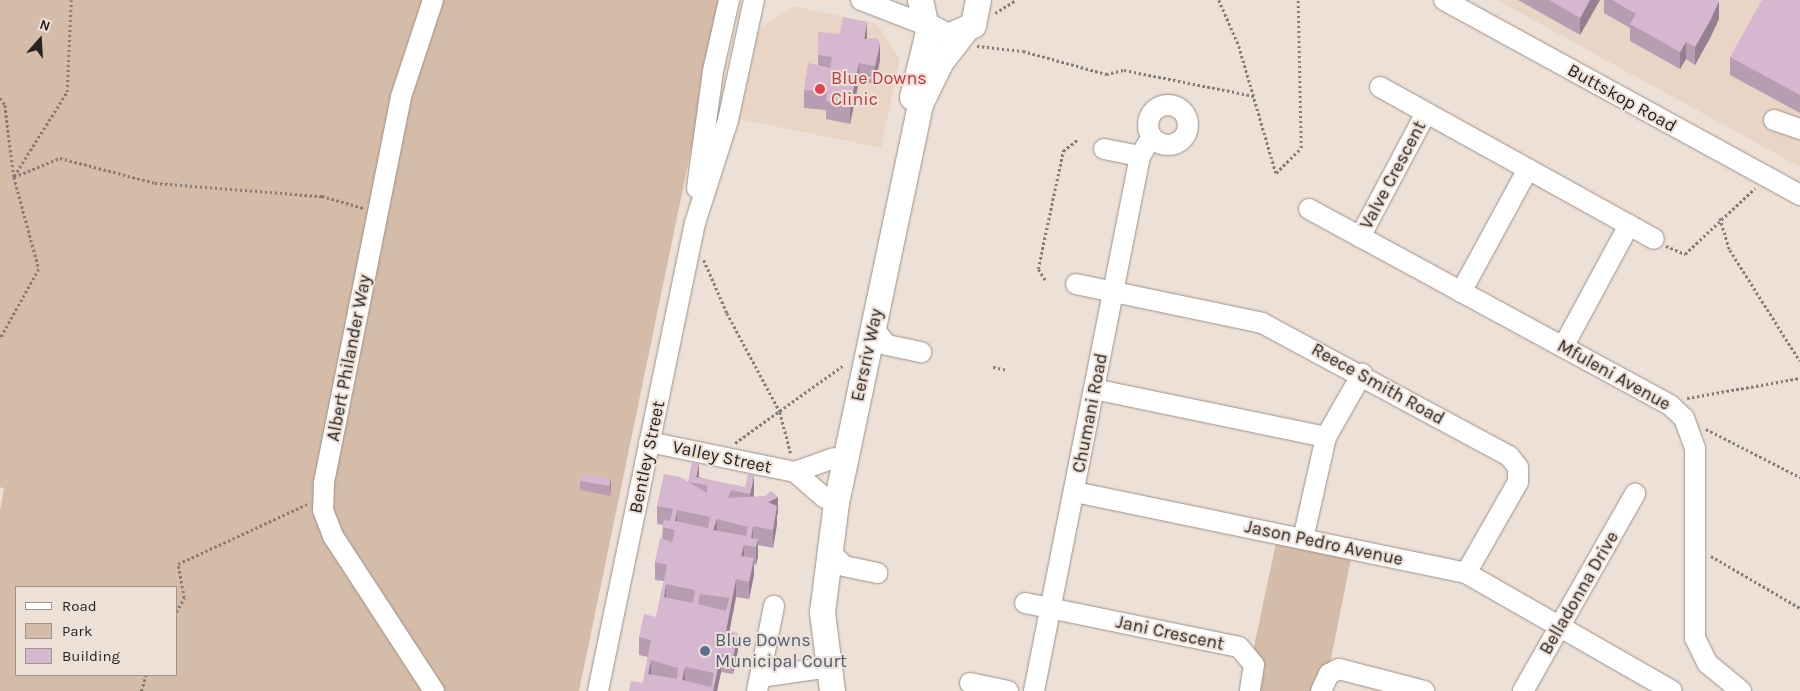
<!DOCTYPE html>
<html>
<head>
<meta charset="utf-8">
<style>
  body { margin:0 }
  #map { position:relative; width:1800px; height:691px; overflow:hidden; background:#ede0d6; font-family:Karla,sans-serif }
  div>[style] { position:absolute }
  .built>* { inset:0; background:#e8d5c6 }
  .green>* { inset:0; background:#d5bca8 }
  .path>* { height:2.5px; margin-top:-1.25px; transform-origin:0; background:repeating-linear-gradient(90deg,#867d77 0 2.5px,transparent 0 5px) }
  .roads { filter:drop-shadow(0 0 1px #9d9188) drop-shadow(0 0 1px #9d9188) }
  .minor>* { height:20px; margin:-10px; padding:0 10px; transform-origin:10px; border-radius:10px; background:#fff }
  .minor>.ring { margin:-10px; padding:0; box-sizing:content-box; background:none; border:20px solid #fff; border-radius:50% }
  .major>* { height:25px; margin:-12.5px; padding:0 12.5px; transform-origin:12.5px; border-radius:12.5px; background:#fff }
  .wall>* { inset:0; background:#b79db2 }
  .shaded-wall>* { inset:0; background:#958091 }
  .building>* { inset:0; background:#d5b7cf; transform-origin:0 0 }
  .dots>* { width:14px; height:14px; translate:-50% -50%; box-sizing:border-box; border:2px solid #ede0d6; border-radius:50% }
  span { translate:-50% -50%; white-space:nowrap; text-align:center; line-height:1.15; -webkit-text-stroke:4px #ede0d6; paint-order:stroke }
  .health-label { font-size:18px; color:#be3a42 }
  .left { translate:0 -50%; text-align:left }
  .street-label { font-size:18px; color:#282320 }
  .service-label { font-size:18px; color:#4e5e75 }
  .legend { position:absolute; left:15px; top:586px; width:162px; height:90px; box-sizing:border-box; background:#ede0d6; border:1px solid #9e948d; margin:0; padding:6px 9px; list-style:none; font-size:15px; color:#282320 }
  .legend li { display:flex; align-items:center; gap:10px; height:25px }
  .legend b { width:25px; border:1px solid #9e948d }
  .north { position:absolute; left:15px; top:15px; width:50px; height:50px; -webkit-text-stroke:4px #ede0d6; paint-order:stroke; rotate:19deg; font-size:14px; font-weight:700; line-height:20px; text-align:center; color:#282320 }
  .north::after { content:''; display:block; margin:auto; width:18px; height:22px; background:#282320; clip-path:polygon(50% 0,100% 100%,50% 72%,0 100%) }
</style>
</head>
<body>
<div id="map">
  <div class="built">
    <div style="clip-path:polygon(1497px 0,1800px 0,1800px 167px)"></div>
    <div style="clip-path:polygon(794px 6px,877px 24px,900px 59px,881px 148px,739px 119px,759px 29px)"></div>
  </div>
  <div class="green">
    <div style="clip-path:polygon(evenodd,0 0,722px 0,579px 691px,0 691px,0 510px,4px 489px,0 487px,0 0,16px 587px,176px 587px,176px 675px,16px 675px,16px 587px)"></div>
    <div style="clip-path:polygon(1276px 543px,1351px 559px,1329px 669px,1316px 691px,1255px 691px,1253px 651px)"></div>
  </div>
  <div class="path">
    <div style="left:1219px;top:0;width:50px;rotate:66.5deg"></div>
    <div style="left:1239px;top:46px;width:132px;rotate:73.8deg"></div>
    <div style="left:1276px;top:173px;width:35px;rotate:-45deg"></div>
    <div style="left:1301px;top:148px;width:148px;rotate:-91.2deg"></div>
    <div style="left:995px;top:13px;width:25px;rotate:-32deg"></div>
    <div style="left:977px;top:46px;width:46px;rotate:6.2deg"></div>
    <div style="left:1023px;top:51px;width:86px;rotate:15.5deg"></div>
    <div style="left:1106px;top:74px;width:18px;rotate:-13deg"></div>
    <div style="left:1124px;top:70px;width:133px;rotate:11.3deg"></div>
    <div style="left:0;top:98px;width:9px;rotate:54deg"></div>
    <div style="left:5px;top:105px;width:73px;rotate:82.9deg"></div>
    <div style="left:14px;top:177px;width:95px;rotate:74.8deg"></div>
    <div style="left:39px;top:269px;width:80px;rotate:119.1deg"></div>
    <div style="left:14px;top:176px;width:99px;rotate:-57.8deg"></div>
    <div style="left:67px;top:92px;width:92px;rotate:-87.5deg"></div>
    <div style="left:14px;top:177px;width:50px;rotate:-22.4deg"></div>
    <div style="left:60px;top:158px;width:98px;rotate:14.7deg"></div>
    <div style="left:155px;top:183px;width:168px;rotate:4.5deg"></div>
    <div style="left:322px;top:196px;width:43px;rotate:16.3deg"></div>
    <div style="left:1720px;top:218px;width:34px;rotate:73deg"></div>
    <div style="left:1730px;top:250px;width:131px;rotate:57.8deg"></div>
    <div style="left:1666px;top:246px;width:21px;rotate:23deg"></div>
    <div style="left:1685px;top:254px;width:96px;rotate:-43.3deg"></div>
    <div style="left:704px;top:260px;width:58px;rotate:66.5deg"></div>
    <div style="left:727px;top:313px;width:112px;rotate:61.8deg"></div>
    <div style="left:780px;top:412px;width:43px;rotate:75.3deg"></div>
    <div style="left:1045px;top:280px;width:13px;rotate:-122deg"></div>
    <div style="left:1038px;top:269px;width:121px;rotate:-78deg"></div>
    <div style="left:1063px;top:151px;width:18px;rotate:-38deg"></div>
    <div style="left:993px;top:367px;width:14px;rotate:12deg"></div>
    <div style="left:1687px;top:398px;width:115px;rotate:-10deg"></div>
    <div style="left:1706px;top:429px;width:106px;rotate:27.1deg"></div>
    <div style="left:735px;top:443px;width:132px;rotate:-35.7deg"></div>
    <div style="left:1711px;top:556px;width:103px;rotate:30.3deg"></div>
    <div style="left:176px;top:612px;width:16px;rotate:-60deg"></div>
    <div style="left:184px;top:598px;width:35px;rotate:-100deg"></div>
    <div style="left:178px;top:564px;width:142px;rotate:-24.9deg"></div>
    <div style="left:141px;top:691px;width:17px;rotate:-73deg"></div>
  </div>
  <div class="roads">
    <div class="minor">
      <div style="left:433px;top:0;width:102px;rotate:108.3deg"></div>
      <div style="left:401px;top:97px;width:395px;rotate:101.3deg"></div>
      <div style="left:324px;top:484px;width:26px;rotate:92deg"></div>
      <div style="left:323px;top:510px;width:28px;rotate:69deg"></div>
      <div style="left:333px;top:536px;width:185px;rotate:56.9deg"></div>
      <div style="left:861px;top:0;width:70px;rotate:21deg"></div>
      <div style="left:1444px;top:0;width:406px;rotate:28.7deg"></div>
      <div style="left:1380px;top:87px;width:313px;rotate:29deg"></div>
      <div class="ring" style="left:1148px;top:105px;width:20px;height:20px"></div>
      <div style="left:1774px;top:120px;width:28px;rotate:19deg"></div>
      <div style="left:1104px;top:149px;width:37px;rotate:11deg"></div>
      <div style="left:697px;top:188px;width:118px;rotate:-82.2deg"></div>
      <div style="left:713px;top:71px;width:73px;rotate:-77.3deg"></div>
      <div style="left:1309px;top:209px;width:411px;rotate:28.5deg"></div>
      <div style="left:1670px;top:405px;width:19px;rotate:43deg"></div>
      <div style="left:1684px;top:418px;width:32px;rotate:70deg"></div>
      <div style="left:1695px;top:448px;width:190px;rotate:90deg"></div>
      <div style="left:1695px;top:638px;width:28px;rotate:64deg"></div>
      <div style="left:1707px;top:663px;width:44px;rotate:39.5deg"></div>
      <div style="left:1360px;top:237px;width:140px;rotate:-62deg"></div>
      <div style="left:1076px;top:284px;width:190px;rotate:11.8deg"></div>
      <div style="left:1262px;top:323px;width:281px;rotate:28.3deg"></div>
      <div style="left:1509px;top:456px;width:14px;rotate:51deg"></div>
      <div style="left:1518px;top:467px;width:15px;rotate:90deg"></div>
      <div style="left:1518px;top:482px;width:105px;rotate:119.7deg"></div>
      <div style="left:1461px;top:292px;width:140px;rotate:-61.4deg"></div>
      <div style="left:873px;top:328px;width:22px;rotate:51deg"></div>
      <div style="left:887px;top:345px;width:35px;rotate:12deg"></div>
      <div style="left:1563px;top:347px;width:139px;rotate:-61.6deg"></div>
      <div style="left:1094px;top:389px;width:237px;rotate:11.7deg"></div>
      <div style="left:649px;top:442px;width:149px;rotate:11.6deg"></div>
      <div style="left:795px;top:472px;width:40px;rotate:41deg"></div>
      <div style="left:795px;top:472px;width:41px;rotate:-19.7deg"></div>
      <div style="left:1075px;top:492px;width:399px;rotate:11.7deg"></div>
      <div style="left:1466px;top:573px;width:237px;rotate:29.8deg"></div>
      <div style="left:1303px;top:539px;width:105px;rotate:-77.3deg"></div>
      <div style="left:1326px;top:437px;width:73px;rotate:-60.3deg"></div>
      <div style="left:828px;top:549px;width:23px;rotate:47deg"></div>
      <div style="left:844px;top:566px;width:34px;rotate:12deg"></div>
      <div style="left:1025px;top:603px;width:218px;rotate:11.6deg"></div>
      <div style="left:1239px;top:647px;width:23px;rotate:50deg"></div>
      <div style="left:1254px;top:665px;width:26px;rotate:99deg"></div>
      <div style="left:760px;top:677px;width:58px;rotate:-8deg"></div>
      <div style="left:970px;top:683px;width:39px;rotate:12deg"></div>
      <div style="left:598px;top:691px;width:478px;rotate:-78.3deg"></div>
      <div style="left:695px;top:223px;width:108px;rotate:-72.2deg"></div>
      <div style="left:728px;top:120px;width:123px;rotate:-77.8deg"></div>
      <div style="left:757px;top:691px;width:87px;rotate:-78.7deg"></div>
      <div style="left:1034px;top:691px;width:545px;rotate:-78.79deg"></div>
      <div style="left:1140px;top:156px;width:22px;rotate:-58deg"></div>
      <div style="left:1321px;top:691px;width:19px;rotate:-65deg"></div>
      <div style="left:1329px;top:674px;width:11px;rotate:-27deg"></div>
      <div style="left:1339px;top:669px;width:88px;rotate:14.5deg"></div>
      <div style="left:1523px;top:691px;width:227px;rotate:-60.4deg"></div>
    </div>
    <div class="major">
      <div style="left:920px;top:0;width:26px;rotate:77deg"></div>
      <div style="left:926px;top:25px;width:25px;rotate:27deg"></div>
      <div style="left:948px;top:36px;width:27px;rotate:-24deg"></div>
      <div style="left:973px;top:25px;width:25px;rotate:-79deg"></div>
      <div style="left:912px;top:97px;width:71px;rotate:-76.2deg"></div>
      <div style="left:832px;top:691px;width:80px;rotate:-97.2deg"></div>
      <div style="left:822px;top:612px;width:110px;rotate:-82.7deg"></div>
      <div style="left:836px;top:503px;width:408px;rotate:-78.1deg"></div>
      <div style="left:920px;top:104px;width:48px;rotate:-64deg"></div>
      <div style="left:941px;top:61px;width:37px;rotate:-52deg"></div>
    </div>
  </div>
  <div class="wall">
    <div style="clip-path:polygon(1518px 0,1600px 0,1580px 35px)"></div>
    <div style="clip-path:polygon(1604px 0,1717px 0,1719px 19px,1710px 38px,1695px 65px,1686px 59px,1680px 69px,1630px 41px,1630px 28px,1604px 13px)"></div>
    <div style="clip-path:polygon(1800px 0,1800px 113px,1730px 75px,1730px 57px)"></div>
    <div style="clip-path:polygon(818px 32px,867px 39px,880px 60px,875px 84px,859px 81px,850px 124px,826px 119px,826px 110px,804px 108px,804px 90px,818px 65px)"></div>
    <div style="clip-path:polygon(699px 477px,754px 493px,753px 497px,778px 514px,777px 515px,777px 524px,773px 548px,758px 545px,758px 557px,756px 565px,754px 564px,754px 575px,749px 599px,736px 597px,729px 632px,738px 650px,733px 674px,721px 672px,717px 691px,643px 683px,648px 657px,639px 655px,639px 637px,656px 617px,664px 581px,655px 580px,655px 562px,662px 539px,663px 525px,657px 524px,657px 506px,688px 482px)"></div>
    <div style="clip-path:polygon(611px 479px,611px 488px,610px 496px,580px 490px,580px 481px)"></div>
  </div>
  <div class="shaded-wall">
    <div style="clip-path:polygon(1590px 0,1600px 0,1580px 35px,1580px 18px)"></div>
    <div style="clip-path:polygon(1719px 1px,1719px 19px,1710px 38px,1695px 65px,1695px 47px)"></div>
    <div style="clip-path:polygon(867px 22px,867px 40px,864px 39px)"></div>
    <div style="clip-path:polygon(1686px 42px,1686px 59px,1680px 69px,1680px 52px)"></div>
    <div style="clip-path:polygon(880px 43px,880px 60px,875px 84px,875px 66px)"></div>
    <div style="clip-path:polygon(859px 63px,859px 81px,850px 124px,850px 106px)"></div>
    <div style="clip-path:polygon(699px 463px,699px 481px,696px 477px)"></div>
    <div style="clip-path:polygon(754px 475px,754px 493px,750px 512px,750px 494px)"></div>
    <div style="clip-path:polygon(611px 479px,611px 488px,610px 496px,610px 487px)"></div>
    <div style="clip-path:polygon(778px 497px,778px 514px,777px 515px,777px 524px,773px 548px,773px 530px,768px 502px)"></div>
    <div style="clip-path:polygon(677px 510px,677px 528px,675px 521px)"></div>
    <div style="clip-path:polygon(717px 519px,717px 536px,713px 530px)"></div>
    <div style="clip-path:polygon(753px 526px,753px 544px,751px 538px)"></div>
    <div style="clip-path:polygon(758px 539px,758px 557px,756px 565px,756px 547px)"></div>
    <div style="clip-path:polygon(744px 545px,744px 562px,741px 556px)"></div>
    <div style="clip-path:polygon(754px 558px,754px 575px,749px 599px,749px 582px)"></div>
    <div style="clip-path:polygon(736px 579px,736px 597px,726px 649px,726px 631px)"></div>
    <div style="clip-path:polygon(666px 584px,666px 602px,664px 597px)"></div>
    <div style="clip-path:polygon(738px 633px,738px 650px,733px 674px,733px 657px)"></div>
    <div style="clip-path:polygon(721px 654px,721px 672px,717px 691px,713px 691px)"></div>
    <div style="clip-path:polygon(651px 660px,651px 677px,648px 674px)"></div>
    <div style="clip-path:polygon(685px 667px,685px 684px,682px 680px)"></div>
  </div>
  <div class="building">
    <div style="clip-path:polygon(1549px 0,1590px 0,1580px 18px)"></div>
    <div style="clip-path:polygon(1612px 0,1717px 0,1719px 1px,1710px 21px,1695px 47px,1686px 42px,1680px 52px,1630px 24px,1636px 14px)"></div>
    <div style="clip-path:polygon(1762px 0,1800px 0,1800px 95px,1730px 57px)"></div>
    <div style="clip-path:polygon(843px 17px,867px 22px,864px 39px,877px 38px,880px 43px,875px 66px,859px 63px,850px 106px,826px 101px,827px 92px,804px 90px,808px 63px,830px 68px,832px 57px,818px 55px,818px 32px,840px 34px)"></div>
    <div style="clip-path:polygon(evenodd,692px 462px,699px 463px,696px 477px,745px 487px,748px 474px,754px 475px,750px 494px,731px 490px,728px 498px,765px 496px,771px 491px,778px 497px,768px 502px,777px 506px,773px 530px,753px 526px,751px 538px,758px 539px,756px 547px,744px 545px,741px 556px,754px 558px,749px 582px,736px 579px,726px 631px,738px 633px,733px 657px,721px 654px,713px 691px,629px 691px,631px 681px,643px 683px,651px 640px,639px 637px,644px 614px,656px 617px,663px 586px,667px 565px,655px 562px,660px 538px,672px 542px,675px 530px,662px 527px,664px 520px,670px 521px,673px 509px,657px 506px,664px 474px,680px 477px,707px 493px,707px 485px,688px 482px,692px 462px,677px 510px,710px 517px,708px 528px,675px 521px,677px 510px,692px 462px,717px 519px,748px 527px,746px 536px,713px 530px,717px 519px,692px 462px,666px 584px,695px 590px,693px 603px,664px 597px,666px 584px,692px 462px,700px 594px,729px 598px,726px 611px,698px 604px,700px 594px,692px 462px,651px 660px,678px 668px,677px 679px,648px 674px,651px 660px,692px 462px,685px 667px,714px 673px,711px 687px,682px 680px,685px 667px)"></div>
    <div style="left:582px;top:474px;width:29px;height:7px;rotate:10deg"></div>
  </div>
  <div class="dots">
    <div style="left:820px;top:89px;background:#e0444e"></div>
    <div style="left:705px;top:651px;background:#5c6f8a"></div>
  </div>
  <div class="health-label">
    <span class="left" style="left:831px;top:89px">Blue Downs<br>Clinic</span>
  </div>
  <div class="street-label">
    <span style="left:1622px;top:98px;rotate:29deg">Buttskop Road</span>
    <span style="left:1393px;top:175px;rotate:-62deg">Valve Crescent</span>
    <span style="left:867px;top:355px;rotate:-78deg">Eersriv Way</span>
    <span style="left:349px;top:358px;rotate:-79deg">Albert Philander Way</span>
    <span style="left:1614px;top:375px;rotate:29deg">Mfuleni Avenue</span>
    <span style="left:1378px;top:384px;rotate:29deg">Reece Smith Road</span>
    <span style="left:1090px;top:413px;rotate:-79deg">Chumani Road</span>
    <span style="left:647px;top:457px;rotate:-78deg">Bentley Street</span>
    <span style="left:722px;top:457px;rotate:12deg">Valley Street</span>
    <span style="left:1324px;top:543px;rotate:12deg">Jason Pedro Avenue</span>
    <span style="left:1579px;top:593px;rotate:-60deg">Belladonna Drive</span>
    <span style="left:1170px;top:633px;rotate:12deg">Jani Crescent</span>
  </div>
  <div class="service-label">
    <span class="left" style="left:715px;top:651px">Blue Downs<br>Municipal Court</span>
  </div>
  <ul class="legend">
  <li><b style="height:6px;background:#fff"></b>Road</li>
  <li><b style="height:14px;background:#d5bca8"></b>Park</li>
  <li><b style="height:14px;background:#d5b7cf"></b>Building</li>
  </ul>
  <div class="north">N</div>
</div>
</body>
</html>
